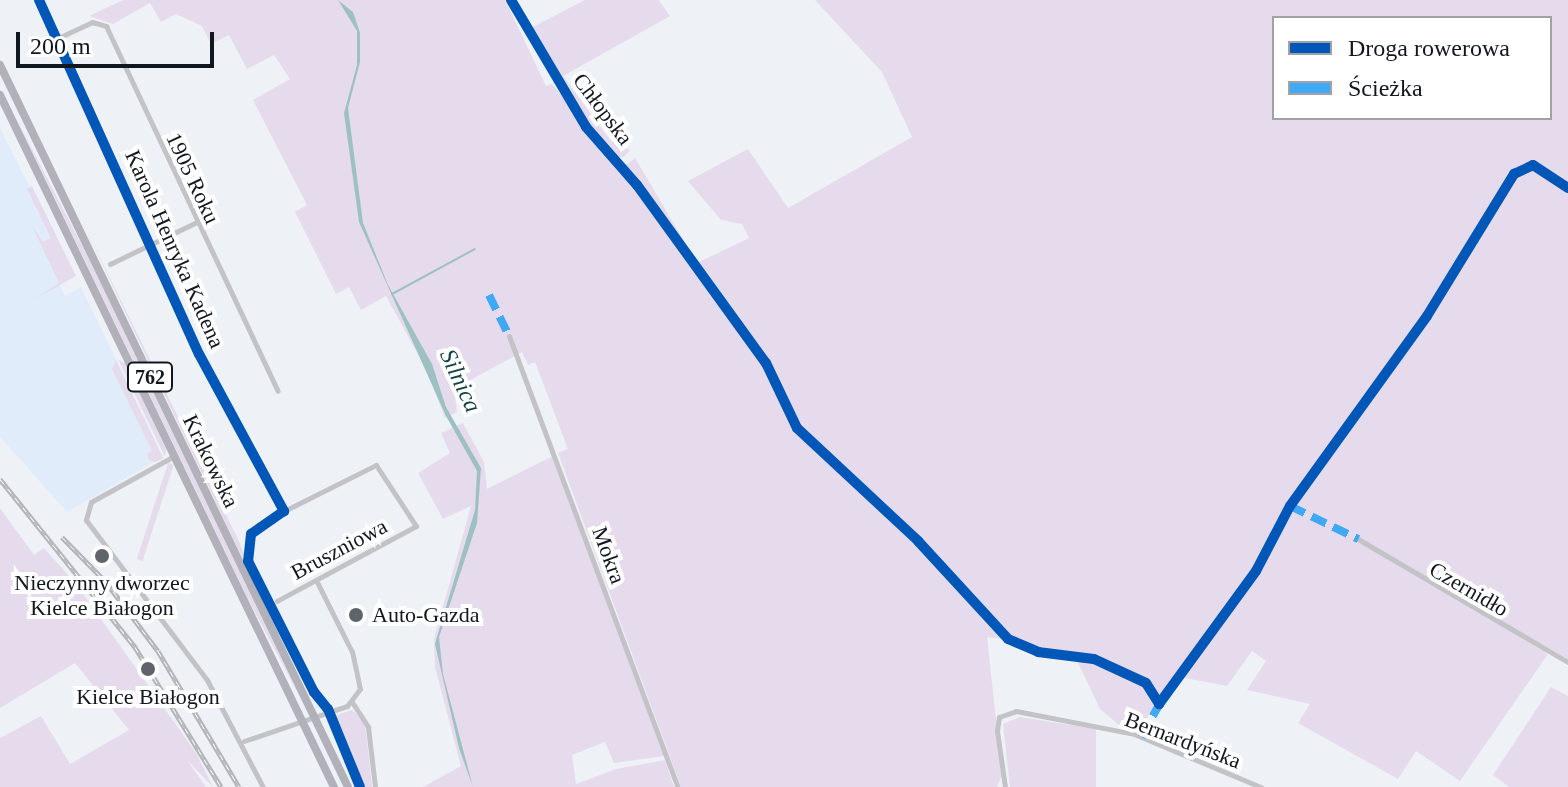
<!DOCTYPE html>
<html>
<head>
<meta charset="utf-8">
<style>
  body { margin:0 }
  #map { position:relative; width:1568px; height:787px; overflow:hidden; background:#eef2f6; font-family:"Times New Roman",serif }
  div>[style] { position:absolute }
  .built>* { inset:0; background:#e1ecfa }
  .green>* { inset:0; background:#e5dbec; transform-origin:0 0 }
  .water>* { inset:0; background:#9dc1c2 }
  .stream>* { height:2px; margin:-1px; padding:0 1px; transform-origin:1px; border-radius:1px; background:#9dc1c2 }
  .street>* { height:5px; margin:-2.5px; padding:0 2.5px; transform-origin:2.5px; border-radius:2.5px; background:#c2c2c7 }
  .primary>* { height:8px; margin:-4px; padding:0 4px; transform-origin:4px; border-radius:4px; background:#b2b1b9 }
  .rail>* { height:5px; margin-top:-2.5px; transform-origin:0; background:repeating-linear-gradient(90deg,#fff 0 6px,#b2b4b8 0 12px); box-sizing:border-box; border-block:2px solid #b2b4b8 }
  .quiet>* { height:8px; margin-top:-4px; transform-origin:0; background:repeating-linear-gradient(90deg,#3fa9f5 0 16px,transparent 0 24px) }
  .cycleway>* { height:10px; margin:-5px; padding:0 5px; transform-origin:5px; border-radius:5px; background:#0057b8 }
  .dots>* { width:22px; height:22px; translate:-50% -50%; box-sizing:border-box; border:4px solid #fff; border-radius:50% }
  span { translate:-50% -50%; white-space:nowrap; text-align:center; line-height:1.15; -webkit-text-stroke:8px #fff; paint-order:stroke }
  .shield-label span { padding:2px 6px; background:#fff; border:2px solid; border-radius:6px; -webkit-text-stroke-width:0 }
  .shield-label { font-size:20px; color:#11171e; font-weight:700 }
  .street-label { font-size:22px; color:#11171e }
  .poi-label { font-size:22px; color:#11171e }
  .left { translate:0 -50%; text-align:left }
  .water-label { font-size:24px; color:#144343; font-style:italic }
  .legend { position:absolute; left:1272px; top:16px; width:280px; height:104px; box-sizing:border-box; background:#fff; border:2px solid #a0a2a5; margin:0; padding:10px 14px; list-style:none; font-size:24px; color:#11171e }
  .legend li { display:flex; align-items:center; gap:16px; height:40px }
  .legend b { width:40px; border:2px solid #a0a2a5 }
  .scale { position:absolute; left:16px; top:32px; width:198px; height:36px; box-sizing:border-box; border:4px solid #11171e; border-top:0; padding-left:10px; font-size:24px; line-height:28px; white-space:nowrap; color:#11171e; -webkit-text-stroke:6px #fff; paint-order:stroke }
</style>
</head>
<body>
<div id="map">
  <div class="built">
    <div style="clip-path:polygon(0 128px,56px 239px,59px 283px,65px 296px,81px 287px,163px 457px,67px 512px,0 437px)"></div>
  </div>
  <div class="green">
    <div style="clip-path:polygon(evenodd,123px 0,505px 0,546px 86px,552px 84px,635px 185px,758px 358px,768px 361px,695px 266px,626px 165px,635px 158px,697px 263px,749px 238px,742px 224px,721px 220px,688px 181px,748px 149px,788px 208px,912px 137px,882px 72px,815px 0,1568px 0,1568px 659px,1450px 594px,1548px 654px,1460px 781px,1416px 751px,1398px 779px,1298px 723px,1310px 704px,1247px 690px,1266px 661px,1252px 651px,1227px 686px,1175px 676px,1141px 727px,1124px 729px,1100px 709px,1074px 654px,1018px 642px,988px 624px,1004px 639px,987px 637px,1002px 775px,997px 787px,681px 787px,558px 453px,568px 449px,535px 362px,528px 365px,522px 352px,454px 389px,457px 412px,445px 418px,426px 369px,386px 296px,361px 310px,349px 287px,336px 294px,295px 212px,307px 205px,253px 100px,290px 79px,274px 55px,247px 69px,229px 35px,211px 44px,202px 26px,176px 14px,161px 22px,150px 3px,113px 24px,89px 16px,123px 0,1274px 18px,1550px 18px,1550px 118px,1274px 118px,1274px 18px)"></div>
    <div style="clip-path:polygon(585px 0,659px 0,670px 16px,563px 76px,611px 141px,630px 150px,624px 157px,616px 157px,589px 124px,548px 65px,531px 28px)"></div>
    <div style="clip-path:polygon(16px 118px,88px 257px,300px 697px,250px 603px)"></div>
    <div style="clip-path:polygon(32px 186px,76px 276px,33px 300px,59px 283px,32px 226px,43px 242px,51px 238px,27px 189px)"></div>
    <div style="clip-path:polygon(79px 215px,237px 537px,254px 577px,238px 549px)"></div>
    <div style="clip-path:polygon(118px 359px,125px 363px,166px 449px,165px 457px)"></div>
    <div style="clip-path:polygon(116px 360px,163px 458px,156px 462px,149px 460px,147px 454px,152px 451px,112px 369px)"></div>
    <div style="clip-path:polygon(463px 423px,484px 462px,487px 489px,553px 456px,664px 756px,614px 763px,605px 742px,572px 755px,576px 784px,616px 769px,665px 760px,674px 787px,423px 787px,461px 766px,435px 667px,434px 639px,471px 506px,443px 519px,418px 473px,450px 453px,441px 433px)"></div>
    <div style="left:168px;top:463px;width:6px;height:101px;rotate:18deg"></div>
    <div style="clip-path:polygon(0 508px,34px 555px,44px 548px,77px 585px,196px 753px,213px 787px,187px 760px,206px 787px,0 787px,0 738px,41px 716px,70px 764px,129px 730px,75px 663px,0 708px)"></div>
    <div style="clip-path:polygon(1551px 687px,1568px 696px,1568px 787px,1509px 787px,1493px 775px)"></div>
    <div style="clip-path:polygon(352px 710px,365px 722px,372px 787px,362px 787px,336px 732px,334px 716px)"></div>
    <div style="clip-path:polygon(1020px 717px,1096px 729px,1096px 787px,1010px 787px,1003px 724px)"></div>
  </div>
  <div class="water">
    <div style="clip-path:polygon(338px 0,353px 12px,360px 33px,360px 62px,348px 108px,363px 223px,388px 285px,432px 364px,446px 407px,481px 468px,477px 523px,439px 637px,443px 674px,473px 787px,459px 748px,435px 644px,475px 510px,477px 471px,446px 416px,359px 222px,344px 113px,357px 65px,357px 31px)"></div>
  </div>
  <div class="stream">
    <div style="left:392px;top:294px;width:94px;rotate:-28.5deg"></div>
  </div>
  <div class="street">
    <div style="left:39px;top:0;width:388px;rotate:65.7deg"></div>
    <div style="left:199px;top:354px;width:179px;rotate:61.6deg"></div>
    <div style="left:284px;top:511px;width:103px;rotate:-26.6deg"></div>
    <div style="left:376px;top:465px;width:73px;rotate:56.7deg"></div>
    <div style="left:416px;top:526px;width:158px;rotate:151.7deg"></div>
    <div style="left:511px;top:0;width:147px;rotate:59.4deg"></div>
    <div style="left:586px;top:127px;width:77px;rotate:48.7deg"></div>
    <div style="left:637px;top:185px;width:62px;rotate:55.5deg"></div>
    <div style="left:56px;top:39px;width:40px;rotate:-25deg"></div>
    <div style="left:92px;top:22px;width:15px;rotate:16deg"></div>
    <div style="left:106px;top:26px;width:403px;rotate:64.8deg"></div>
    <div style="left:110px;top:264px;width:97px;rotate:-25.8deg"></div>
    <div style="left:509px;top:336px;width:482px;rotate:69.5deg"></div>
    <div style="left:174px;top:456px;width:95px;rotate:151deg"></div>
    <div style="left:91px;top:502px;width:19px;rotate:106deg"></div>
    <div style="left:86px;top:520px;width:201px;rotate:52.9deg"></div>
    <div style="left:207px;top:680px;width:121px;rotate:62.4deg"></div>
    <div style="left:1358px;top:539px;width:243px;rotate:30.4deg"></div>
    <div style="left:352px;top:702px;width:30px;rotate:57deg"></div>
    <div style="left:368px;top:727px;width:60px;rotate:83.3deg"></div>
    <div style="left:244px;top:741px;width:109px;rotate:-18.8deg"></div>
    <div style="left:347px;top:706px;width:21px;rotate:-53deg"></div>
    <div style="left:360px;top:689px;width:38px;rotate:-102deg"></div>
    <div style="left:352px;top:652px;width:80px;rotate:-116.6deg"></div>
    <div style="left:1005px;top:787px;width:57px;rotate:-98.1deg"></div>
    <div style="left:997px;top:731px;width:14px;rotate:-82deg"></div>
    <div style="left:999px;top:717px;width:18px;rotate:-19deg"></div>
    <div style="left:1016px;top:711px;width:120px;rotate:11deg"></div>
    <div style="left:1134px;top:734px;width:138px;rotate:22.7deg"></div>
  </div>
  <div class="primary">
    <div style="left:0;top:65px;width:801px;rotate:64.27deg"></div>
    <div style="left:0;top:95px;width:768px;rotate:64.24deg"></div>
  </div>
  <div class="rail">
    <div style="left:0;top:479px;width:216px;rotate:51.2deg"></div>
    <div style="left:135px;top:647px;width:164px;rotate:58.4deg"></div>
    <div style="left:62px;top:537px;width:63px;rotate:45.6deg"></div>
    <div style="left:106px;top:582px;width:86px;rotate:53deg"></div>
    <div style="left:158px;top:651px;width:158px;rotate:59.2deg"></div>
  </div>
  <div class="quiet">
    <div style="left:489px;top:295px;width:46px;rotate:64deg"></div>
    <div style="left:1290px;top:506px;width:76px;rotate:25.9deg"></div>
    <div style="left:1141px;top:737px;width:45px;rotate:-60.6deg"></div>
  </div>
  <div class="cycleway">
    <div style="left:39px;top:0;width:388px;rotate:65.7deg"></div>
    <div style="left:199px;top:354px;width:179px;rotate:61.6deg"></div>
    <div style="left:284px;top:511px;width:40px;rotate:145.1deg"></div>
    <div style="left:251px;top:534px;width:27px;rotate:96deg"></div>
    <div style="left:248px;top:561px;width:147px;rotate:63.3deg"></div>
    <div style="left:314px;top:692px;width:22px;rotate:51deg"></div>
    <div style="left:328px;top:709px;width:84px;rotate:67.7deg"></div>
    <div style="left:511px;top:0;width:147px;rotate:59.4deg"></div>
    <div style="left:586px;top:127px;width:77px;rotate:48.7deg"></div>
    <div style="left:637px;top:185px;width:220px;rotate:54.1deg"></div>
    <div style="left:766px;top:363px;width:72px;rotate:64.5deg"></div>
    <div style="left:797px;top:428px;width:166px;rotate:43deg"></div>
    <div style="left:918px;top:541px;width:133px;rotate:47.4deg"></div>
    <div style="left:1008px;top:639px;width:33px;rotate:23deg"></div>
    <div style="left:1038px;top:652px;width:56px;rotate:7.1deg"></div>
    <div style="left:1094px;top:659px;width:57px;rotate:24.8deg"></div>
    <div style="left:1146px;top:683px;width:25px;rotate:58deg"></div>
    <div style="left:1159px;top:704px;width:165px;rotate:-53.9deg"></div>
    <div style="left:1256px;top:571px;width:73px;rotate:-62.4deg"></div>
    <div style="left:1290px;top:506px;width:234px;rotate:-54.2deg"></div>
    <div style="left:1427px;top:316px;width:167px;rotate:-58.5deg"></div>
    <div style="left:1514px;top:174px;width:21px;rotate:-25deg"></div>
    <div style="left:1533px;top:165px;width:42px;rotate:33.3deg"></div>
  </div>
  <div class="dots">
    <div style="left:102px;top:556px;background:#5e646a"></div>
    <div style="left:356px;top:615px;background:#5e646a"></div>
    <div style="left:148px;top:669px;background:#5e646a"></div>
  </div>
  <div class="shield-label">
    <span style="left:150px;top:377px">762</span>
  </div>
  <div class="street-label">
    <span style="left:603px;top:109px;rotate:53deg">Chłopska</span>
    <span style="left:193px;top:178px;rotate:65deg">1905 Roku</span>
    <span style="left:175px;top:249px;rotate:66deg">Karola Henryka Kadena</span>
    <span style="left:211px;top:461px;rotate:64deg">Krakowska</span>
    <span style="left:339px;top:549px;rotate:-28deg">Bruszniowa</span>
    <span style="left:609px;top:555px;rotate:70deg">Mokra</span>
    <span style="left:1469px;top:589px;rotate:30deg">Czernidło</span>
    <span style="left:1183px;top:740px;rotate:21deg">Bernardyńska</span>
  </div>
  <div class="poi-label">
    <span style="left:102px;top:595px">Nieczynny dworzec<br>Kielce Białogon</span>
    <span class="left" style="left:372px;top:615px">Auto-Gazda</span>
    <span style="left:148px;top:697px">Kielce Białogon</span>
  </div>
  <div class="water-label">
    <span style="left:460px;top:381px;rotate:65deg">Silnica</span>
  </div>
  <ul class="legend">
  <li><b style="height:10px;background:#0057b8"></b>Droga rowerowa</li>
  <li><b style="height:10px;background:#3fa9f5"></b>Ścieżka</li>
  </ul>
  <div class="scale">200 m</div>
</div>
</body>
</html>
